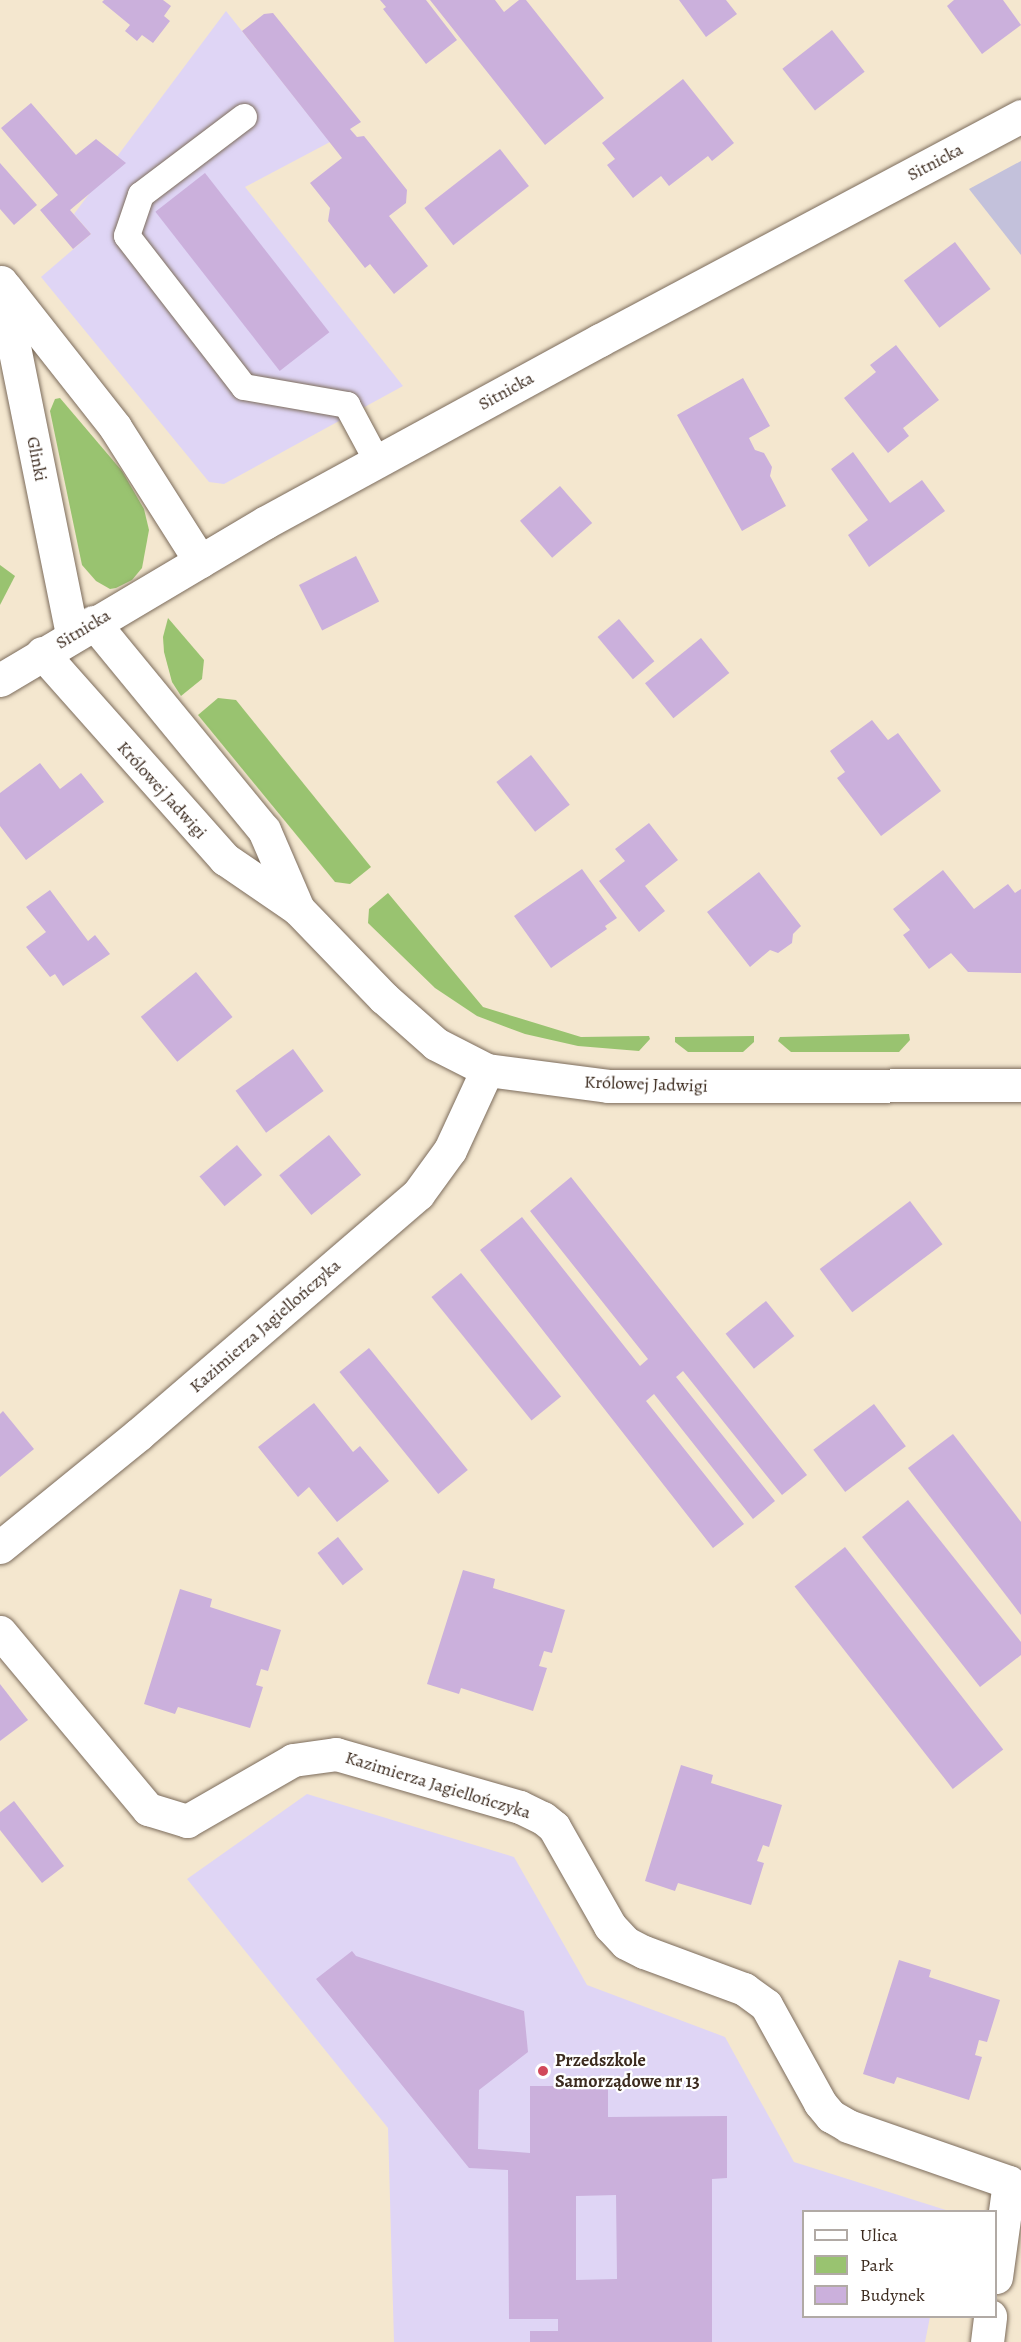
<!DOCTYPE html>
<html>
<head>
<meta charset="utf-8">
<style>
  body { margin:0 }
  #map { position:relative; width:1021px; height:2342px; overflow:hidden; background:#f4e7cf; font-family:Alegreya,serif }
  div>[style] { position:absolute }
  .built>* { inset:0; background:#dfd5f5 }
  .industrial>* { inset:0; background:#c3c1db }
  .green>* { inset:0; background:#99c370 }
  .building>* { inset:0; background:#cbb0dc; transform-origin:0 0 }
  .roads { filter:drop-shadow(0 0 2px #7c6c5c) drop-shadow(0 0 2px #7c6c5c) }
  .service>* { height:26px; margin:-13px; padding:0 13px; transform-origin:13px; border-radius:13px; background:#fff }
  .minor>* { height:33px; margin:-16.5px; padding:0 16.5px; transform-origin:16.5px; border-radius:16.5px; background:#fff }
  .tertiary>* { height:33px; margin:-16.5px; padding:0 16.5px; transform-origin:16.5px; border-radius:16.5px; background:#fff }
  .dots>* { width:16px; height:16px; translate:-50% -50%; box-sizing:border-box; border:3px solid #fff; border-radius:50% }
  span { translate:-50% -50%; white-space:nowrap; text-align:center; line-height:1.15; -webkit-text-stroke:4.5px #fff; paint-order:stroke }
  .street-label { font-size:18px; color:#3b2a1e }
  .poi-label { font-size:18px; color:#3b2a1e; font-weight:700 }
  .left { translate:0 -50%; text-align:left }
  .legend { position:absolute; left:802px; top:2210px; width:195px; height:108px; box-sizing:border-box; background:#fff; border:2px solid #b1aaa5; margin:0; padding:8px 10px; list-style:none; font-size:18px; color:#3b2a1e }
  .legend li { display:flex; align-items:center; gap:12px; height:30px }
  .legend b { width:30px; border:2px solid #b1aaa5 }
</style>
</head>
<body>
<div id="map">
  <div class="built">
    <div style="clip-path:polygon(226px 11px,330px 142px,245px 187px,403px 386px,224px 484px,209px 482px,41px 277px,91px 234px,74px 214px)"></div>
    <div style="clip-path:polygon(307px 1794px,514px 1857px,587px 1985px,725px 2037px,794px 2162px,949px 2211px,804px 2212px,804px 2316px,930px 2317px,925px 2342px,394px 2342px,388px 2128px,187px 1879px)"></div>
  </div>
  <div class="industrial">
    <div style="clip-path:polygon(1021px 161px,1021px 255px,969px 189px)"></div>
  </div>
  <div class="green">
    <div style="clip-path:polygon(60px 398px,122px 471px,144px 509px,149px 530px,142px 568px,132px 580px,116px 588px,110px 589px,96px 581px,82px 565px,50px 411px,55px 399px)"></div>
    <div style="clip-path:polygon(0 565px,15px 576px,0 605px)"></div>
    <div style="clip-path:polygon(168px 618px,204px 660px,202px 679px,181px 696px,172px 682px,164px 652px,163px 637px)"></div>
    <div style="clip-path:polygon(218px 698px,236px 700px,371px 867px,350px 884px,335px 882px,198px 715px)"></div>
    <div style="clip-path:polygon(388px 893px,483px 1007px,581px 1037px,649px 1036px,650px 1039px,639px 1051px,578px 1046px,525px 1034px,477px 1016px,435px 988px,368px 923px,369px 909px)"></div>
    <div style="clip-path:polygon(909px 1034px,910px 1040px,899px 1052px,791px 1052px,778px 1041px,780px 1037px)"></div>
    <div style="clip-path:polygon(754px 1036px,754px 1042px,743px 1052px,688px 1052px,675px 1042px,675px 1037px)"></div>
  </div>
  <div class="building">
    <div style="clip-path:polygon(104px 0,163px 0,171px 6px,164px 16px,170px 21px,153px 43px,142px 35px,137px 41px,125px 31px,130px 25px,102px 2px)"></div>
    <div style="clip-path:polygon(380px 0,426px 0,457px 40px,426px 64px,383px 9px,386px 7px)"></div>
    <div style="clip-path:polygon(430px 0,495px 0,504px 12px,519px 0,526px 0,604px 98px,545px 145px)"></div>
    <div style="clip-path:polygon(679px 0,726px 0,737px 14px,706px 37px)"></div>
    <div style="clip-path:polygon(954px 0,1003px 0,1021px 25px,982px 54px,947px 6px)"></div>
    <div style="clip-path:polygon(273px 13px,361px 122px,350px 129px,357px 137px,364px 136px,407px 190px,406px 203px,389px 216px,428px 266px,394px 294px,370px 264px,365px 268px,328px 221px,330px 208px,310px 183px,342px 158px,242px 31px,264px 14px)"></div>
    <div style="left:832px;top:30px;width:53px;height:63px;rotate:52deg"></div>
    <div style="clip-path:polygon(683px 79px,734px 143px,712px 161px,708px 156px,669px 186px,661px 176px,633px 198px,607px 165px,615px 159px,602px 143px)"></div>
    <div style="clip-path:polygon(31px 103px,76px 155px,96px 139px,126px 163px,70px 210px,91px 234px,73px 249px,40px 210px,58px 195px,1px 128px)"></div>
    <div style="left:500px;top:149px;width:47px;height:96px;rotate:52deg"></div>
    <div style="clip-path:polygon(0 163px,37px 205px,14px 225px,0 209px)"></div>
    <div style="left:205px;top:173px;width:202px;height:63px;rotate:52deg"></div>
    <div style="left:955px;top:242px;width:59px;height:64px;rotate:53deg"></div>
    <div style="clip-path:polygon(896px 345px,939px 400px,903px 428px,909px 436px,888px 453px,844px 398px,876px 372px,870px 365px)"></div>
    <div style="clip-path:polygon(743px 378px,770px 426px,749px 438px,755px 450px,764px 453px,772px 467px,770px 476px,786px 506px,742px 531px,677px 415px)"></div>
    <div style="clip-path:polygon(853px 452px,890px 503px,922px 480px,945px 511px,869px 567px,848px 535px,868px 520px,831px 469px)"></div>
    <div style="left:560px;top:486px;width:49px;height:53px;rotate:49deg"></div>
    <div style="left:356px;top:556px;width:51px;height:64px;rotate:63deg"></div>
    <div style="left:619px;top:619px;width:55px;height:28px;rotate:50deg"></div>
    <div style="left:701px;top:638px;width:45px;height:72px;rotate:51deg"></div>
    <div style="clip-path:polygon(872px 720px,888px 740px,898px 733px,941px 791px,881px 836px,837px 778px,845px 772px,830px 751px)"></div>
    <div style="left:531px;top:755px;width:63px;height:44px;rotate:52deg"></div>
    <div style="clip-path:polygon(40px 763px,60px 789px,81px 773px,104px 802px,26px 860px,0 826px,0 793px)"></div>
    <div style="clip-path:polygon(649px 823px,678px 860px,645px 886px,665px 911px,639px 932px,599px 881px,625px 861px,615px 849px)"></div>
    <div style="clip-path:polygon(582px 869px,617px 918px,605px 926px,607px 929px,551px 968px,514px 916px)"></div>
    <div style="clip-path:polygon(943px 870px,974px 909px,1008px 884px,1015px 893px,1021px 889px,1021px 973px,968px 972px,951px 953px,929px 969px,903px 935px,910px 930px,893px 909px)"></div>
    <div style="clip-path:polygon(759px 872px,801px 926px,793px 934px,792px 943px,778px 953px,770px 950px,750px 967px,707px 912px)"></div>
    <div style="clip-path:polygon(50px 890px,88px 941px,95px 935px,110px 954px,63px 986px,55px 974px,50px 977px,26px 947px,46px 932px,26px 907px)"></div>
    <div style="left:196px;top:972px;width:58px;height:71px;rotate:51deg"></div>
    <div style="left:293px;top:1049px;width:52px;height:71px;rotate:54deg"></div>
    <div style="left:329px;top:1135px;width:51px;height:64px;rotate:51deg"></div>
    <div style="left:237px;top:1145px;width:39px;height:49px;rotate:50deg"></div>
    <div style="clip-path:polygon(571px 1177px,807px 1475px,782px 1495px,683px 1371px,676px 1377px,775px 1501px,753px 1519px,654px 1394px,646px 1401px,744px 1524px,713px 1548px,480px 1250px,522px 1217px,640px 1366px,648px 1359px,530px 1211px)"></div>
    <div style="left:910px;top:1201px;width:54px;height:113px;rotate:53deg"></div>
    <div style="left:461px;top:1273px;width:159px;height:38px;rotate:51deg"></div>
    <div style="left:766px;top:1301px;width:45px;height:52px;rotate:51deg"></div>
    <div style="left:369px;top:1348px;width:157px;height:38px;rotate:51deg"></div>
    <div style="clip-path:polygon(314px 1403px,353px 1452px,360px 1446px,389px 1481px,337px 1522px,309px 1487px,298px 1497px,258px 1447px)"></div>
    <div style="left:874px;top:1404px;width:53px;height:76px;rotate:53deg"></div>
    <div style="clip-path:polygon(3px 1411px,34px 1449px,0 1477px,0 1414px)"></div>
    <div style="clip-path:polygon(953px 1434px,1021px 1522px,1021px 1615px,908px 1468px)"></div>
    <div style="clip-path:polygon(908px 1500px,1021px 1642px,1021px 1655px,980px 1687px,862px 1537px)"></div>
    <div style="left:338px;top:1537px;width:41px;height:26px;rotate:52deg"></div>
    <div style="left:845px;top:1547px;width:257px;height:64px;rotate:52deg"></div>
    <div style="clip-path:polygon(463px 1570px,495px 1579px,493px 1588px,565px 1610px,552px 1653px,544px 1651px,539px 1666px,547px 1668px,533px 1711px,461px 1688px,459px 1694px,427px 1684px)"></div>
    <div style="clip-path:polygon(180px 1589px,212px 1599px,210px 1607px,281px 1630px,268px 1671px,261px 1669px,256px 1685px,263px 1687px,250px 1728px,178px 1707px,175px 1714px,144px 1704px)"></div>
    <div style="clip-path:polygon(0 1684px,28px 1720px,0 1741px)"></div>
    <div style="clip-path:polygon(681px 1765px,713px 1775px,711px 1783px,782px 1805px,769px 1847px,763px 1845px,757px 1861px,764px 1863px,751px 1905px,678px 1883px,675px 1891px,645px 1881px)"></div>
    <div style="clip-path:polygon(14px 1801px,64px 1866px,42px 1883px,0 1830px,0 1812px)"></div>
    <div style="clip-path:polygon(evenodd,352px 1951px,356px 1956px,524px 2011px,528px 2052px,479px 2090px,478px 2149px,530px 2153px,530px 2086px,608px 2086px,608px 2117px,727px 2116px,727px 2178px,712px 2179px,712px 2342px,530px 2342px,530px 2331px,558px 2331px,558px 2319px,509px 2319px,508px 2170px,469px 2168px,316px 1979px,352px 1951px,616px 2195px,617px 2279px,576px 2280px,576px 2196px,616px 2195px)"></div>
    <div style="clip-path:polygon(899px 1960px,931px 1970px,929px 1977px,1000px 2000px,987px 2042px,979px 2040px,975px 2055px,982px 2057px,969px 2100px,897px 2077px,894px 2084px,863px 2074px)"></div>
  </div>
  <div class="roads">
    <div class="service">
      <div style="left:244px;top:117px;width:129px;rotate:142.9deg"></div>
      <div style="left:141px;top:195px;width:43px;rotate:108.9deg"></div>
      <div style="left:127px;top:236px;width:191px;rotate:52.2deg"></div>
      <div style="left:244px;top:387px;width:105px;rotate:9.9deg"></div>
      <div style="left:347px;top:405px;width:64px;rotate:61.8deg"></div>
    </div>
    <div class="minor">
      <div style="left:0;top:1547px;width:179px;rotate:-39.1deg"></div>
      <div style="left:139px;top:1434px;width:368px;rotate:-40.7deg"></div>
      <div style="left:418px;top:1194px;width:54px;rotate:-54deg"></div>
      <div style="left:450px;top:1150px;width:88px;rotate:-65.2deg"></div>
      <div style="left:0;top:1632px;width:231px;rotate:50.1deg"></div>
      <div style="left:148px;top:1809px;width:41px;rotate:17.1deg"></div>
      <div style="left:187px;top:1821px;width:122px;rotate:-29.9deg"></div>
      <div style="left:293px;top:1760px;width:43px;rotate:-7.9deg"></div>
      <div style="left:336px;top:1754px;width:191px;rotate:16.1deg"></div>
      <div style="left:520px;top:1807px;width:25px;rotate:26deg"></div>
      <div style="left:543px;top:1818px;width:14px;rotate:39deg"></div>
      <div style="left:554px;top:1827px;width:114px;rotate:60.5deg"></div>
      <div style="left:610px;top:1926px;width:23px;rotate:47deg"></div>
      <div style="left:626px;top:1943px;width:20px;rotate:27deg"></div>
      <div style="left:644px;top:1952px;width:107px;rotate:20.3deg"></div>
      <div style="left:744px;top:1989px;width:27px;rotate:36deg"></div>
      <div style="left:766px;top:2005px;width:112px;rotate:61.1deg"></div>
      <div style="left:820px;top:2103px;width:17px;rotate:50deg"></div>
      <div style="left:831px;top:2116px;width:20px;rotate:30deg"></div>
      <div style="left:848px;top:2126px;width:170px;rotate:19.2deg"></div>
      <div style="left:1009px;top:2182px;width:96px;rotate:97.8deg"></div>
      <div style="left:987px;top:2342px;width:26px;rotate:-83deg"></div>
    </div>
    <div class="tertiary">
      <div style="left:1px;top:282px;width:360px;rotate:78.6deg"></div>
      <div style="left:5px;top:287px;width:178px;rotate:51.8deg"></div>
      <div style="left:115px;top:427px;width:159px;rotate:57.6deg"></div>
      <div style="left:93px;top:622px;width:269px;rotate:50.6deg"></div>
      <div style="left:264px;top:830px;width:86px;rotate:66.7deg"></div>
      <div style="left:42px;top:653px;width:276px;rotate:48.4deg"></div>
      <div style="left:225px;top:859px;width:88px;rotate:34.4deg"></div>
      <div style="left:298px;top:909px;width:124px;rotate:46deg"></div>
      <div style="left:384px;top:998px;width:69px;rotate:41.5deg"></div>
      <div style="left:436px;top:1044px;width:57px;rotate:27deg"></div>
      <div style="left:487px;top:1070px;width:122px;rotate:7.5deg"></div>
      <div style="left:608px;top:1086px;width:413px;rotate:-0.1deg"></div>
      <div style="left:0;top:680px;width:309px;rotate:-30.7deg"></div>
      <div style="left:266px;top:522px;width:380px;rotate:-28.6deg"></div>
      <div style="left:600px;top:340px;width:477px;rotate:-28deg"></div>
    </div>
  </div>
  <div class="dots">
    <div style="left:543px;top:2071px;background:#d1495b"></div>
  </div>
  <div class="street-label">
    <span style="left:935px;top:162px;rotate:-28deg">Sitnicka</span>
    <span style="left:506px;top:391px;rotate:-29deg">Sitnicka</span>
    <span style="left:37px;top:459px;rotate:79deg">Glinki</span>
    <span style="left:83px;top:629px;rotate:-31deg">Sitnicka</span>
    <span style="left:162px;top:790px;rotate:48deg">Królowej Jadwigi</span>
    <span style="left:646px;top:1084px;rotate:2deg">Królowej Jadwigi</span>
    <span style="left:265px;top:1326px;rotate:-41deg">Kazimierza Jagiellończyka</span>
    <span style="left:438px;top:1785px;rotate:17deg">Kazimierza Jagiellończyka</span>
  </div>
  <div class="poi-label">
    <span class="left" style="left:555px;top:2071px">Przedszkole<br>Samorządowe nr 13</span>
  </div>
  <ul class="legend">
  <li><b style="height:8px;background:#fff"></b>Ulica</li>
  <li><b style="height:16px;background:#99c370"></b>Park</li>
  <li><b style="height:16px;background:#cbb0dc"></b>Budynek</li>
  </ul>
</div>
</body>
</html>
